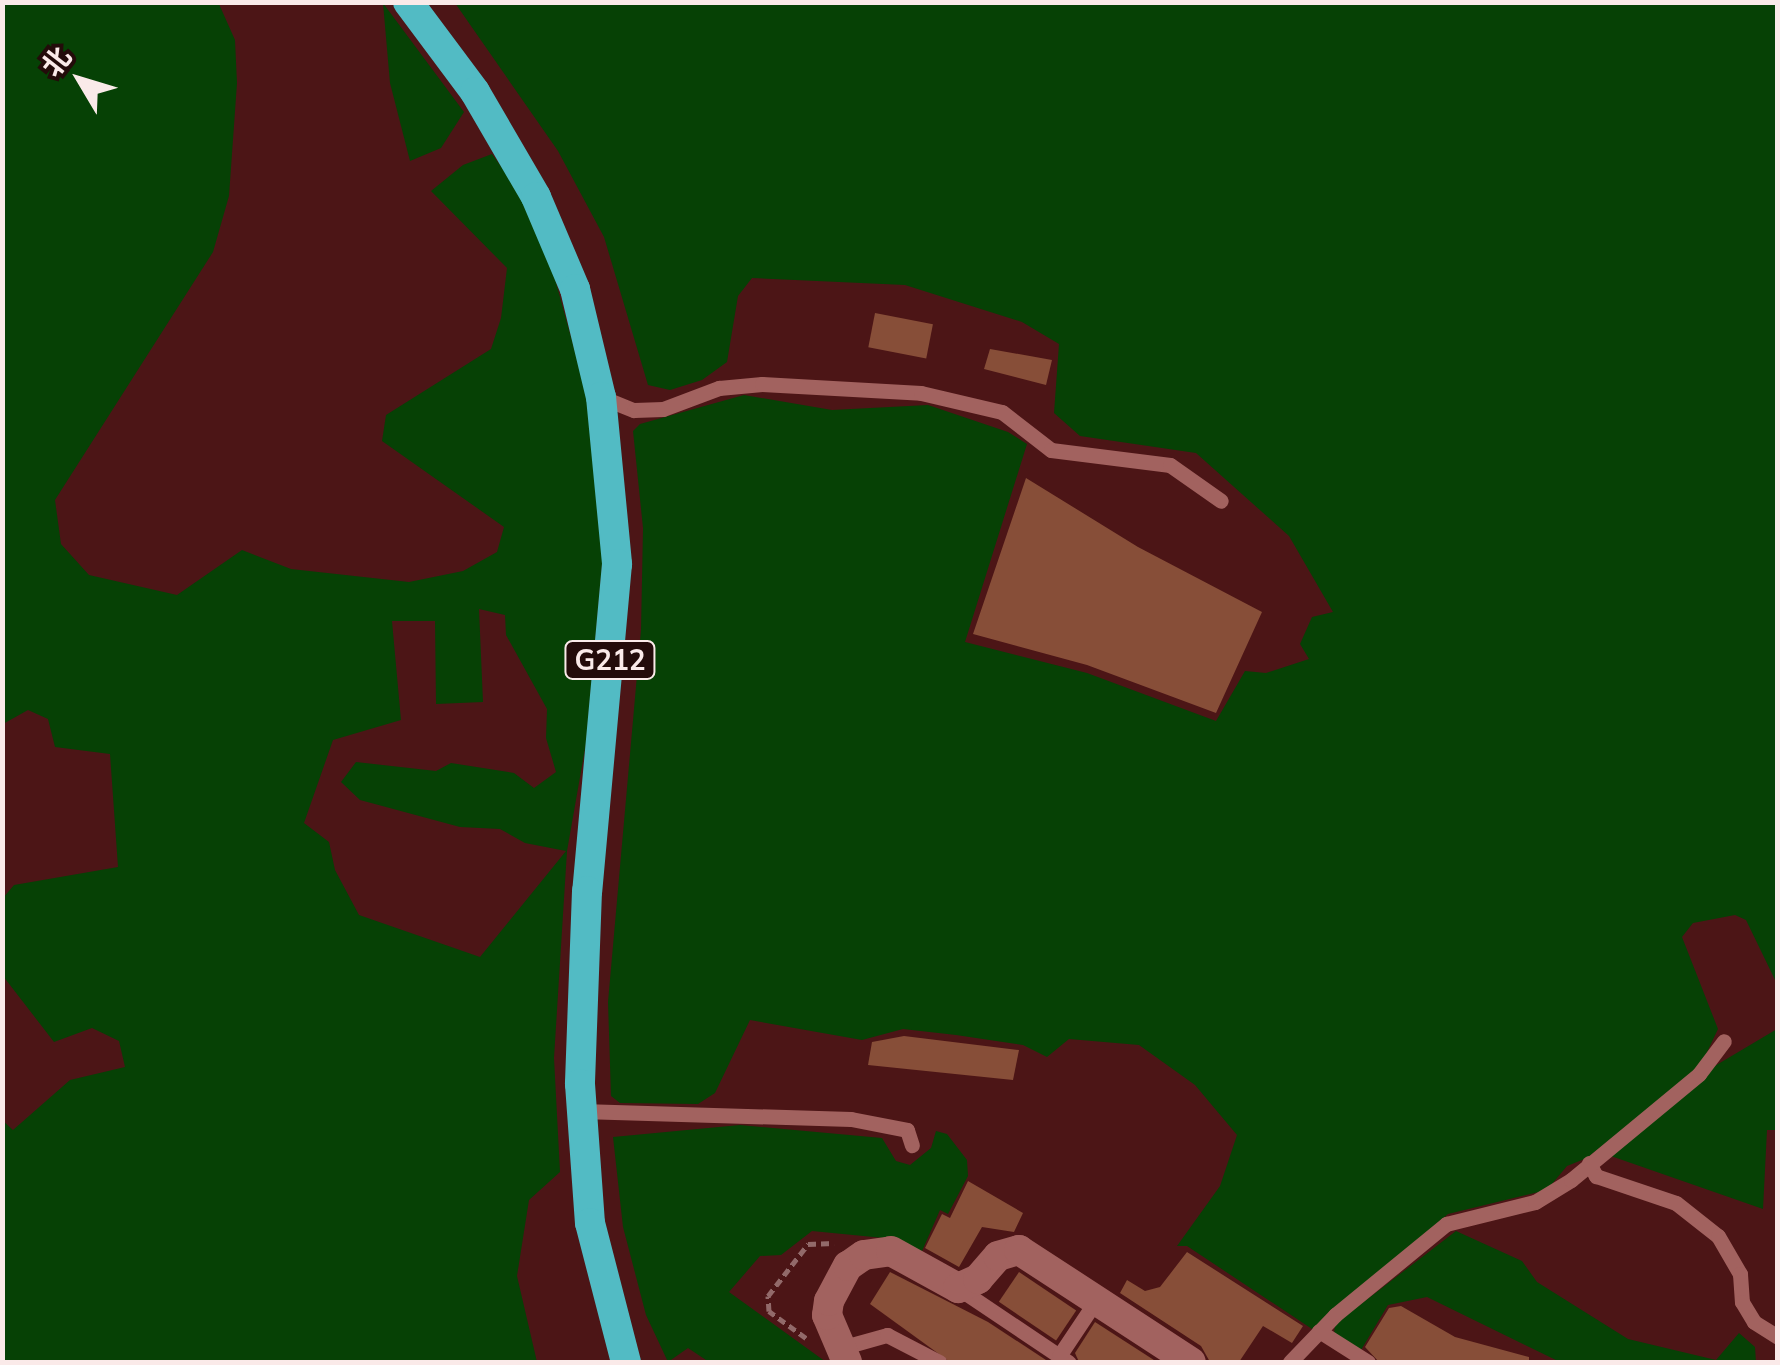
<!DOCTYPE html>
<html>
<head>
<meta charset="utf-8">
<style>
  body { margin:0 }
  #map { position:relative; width:1780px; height:1365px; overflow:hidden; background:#4c1516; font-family:Mulish,"Noto Sans SC",sans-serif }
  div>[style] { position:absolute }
  .green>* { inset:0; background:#064105 }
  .building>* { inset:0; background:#874e38; transform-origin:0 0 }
  .path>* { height:5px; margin-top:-2.5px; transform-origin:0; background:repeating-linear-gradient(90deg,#926a6a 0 8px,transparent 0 13px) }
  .lane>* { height:15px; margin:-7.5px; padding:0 7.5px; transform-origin:7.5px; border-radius:7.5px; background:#a2625f }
  .street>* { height:30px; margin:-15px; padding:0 15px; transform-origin:15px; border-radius:15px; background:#a2625f }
  .highway>* { height:30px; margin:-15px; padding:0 15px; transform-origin:15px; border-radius:15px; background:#52bbc4 }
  span { translate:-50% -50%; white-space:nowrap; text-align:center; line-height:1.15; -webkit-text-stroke:8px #230b0a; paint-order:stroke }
  .shield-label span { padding:2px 8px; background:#230b0a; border:2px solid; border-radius:8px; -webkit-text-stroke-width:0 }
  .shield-label { font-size:28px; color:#faeae9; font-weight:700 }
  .frame { position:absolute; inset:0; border:5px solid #faeae9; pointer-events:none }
  .north { position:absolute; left:30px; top:30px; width:100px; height:100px; -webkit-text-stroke:8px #230b0a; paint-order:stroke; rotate:308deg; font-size:28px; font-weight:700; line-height:40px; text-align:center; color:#faeae9 }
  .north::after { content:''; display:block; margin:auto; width:35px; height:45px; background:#faeae9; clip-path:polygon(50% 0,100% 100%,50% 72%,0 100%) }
</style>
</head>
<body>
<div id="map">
  <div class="green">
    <div style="clip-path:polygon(evenodd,3px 3px,241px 3px,219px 4px,235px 40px,237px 83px,229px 196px,213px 252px,55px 500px,61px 544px,89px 575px,177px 595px,242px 550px,291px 569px,409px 582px,463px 571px,497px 552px,504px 527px,382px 441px,386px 415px,491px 349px,501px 318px,507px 268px,431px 191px,463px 165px,492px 154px,516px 187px,552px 268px,589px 403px,603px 553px,586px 743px,567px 851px,554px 1058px,560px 1172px,529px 1200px,517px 1276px,537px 1362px,3px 1362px,2px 1120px,13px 1130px,70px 1080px,125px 1067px,119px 1041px,92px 1028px,54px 1042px,3px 976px,3px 898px,14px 885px,118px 867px,110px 754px,55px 747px,48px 719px,28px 710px,3px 724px,3px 3px,479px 609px,505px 615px,506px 635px,547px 709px,546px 738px,556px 772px,534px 788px,514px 773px,451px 763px,436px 771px,356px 762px,341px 782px,360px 800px,460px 827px,500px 829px,525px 843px,566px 851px,480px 957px,359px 915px,335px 870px,329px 842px,304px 823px,333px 740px,401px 720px,392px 621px,435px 621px,436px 704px,483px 702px,479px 609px)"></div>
    <div style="clip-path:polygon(383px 3px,464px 112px,441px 148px,410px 161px,390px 83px)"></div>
    <div style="clip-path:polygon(455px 3px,1777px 3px,1777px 984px,1746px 920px,1735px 915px,1693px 923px,1682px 937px,1718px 1029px,1700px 1067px,1587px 1158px,1567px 1166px,1547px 1190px,1448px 1214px,1312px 1329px,1187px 1246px,1177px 1246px,1220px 1186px,1237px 1135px,1195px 1085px,1139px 1045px,1069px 1039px,1047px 1057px,1023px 1045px,956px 1035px,903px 1029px,862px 1040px,750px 1020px,715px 1093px,698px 1104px,620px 1103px,611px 1096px,608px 1002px,641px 630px,643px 528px,633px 431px,640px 424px,744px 395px,832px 410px,928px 405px,1008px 432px,1027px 444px,965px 642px,1087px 673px,1216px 721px,1245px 671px,1266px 673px,1309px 659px,1300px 644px,1312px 617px,1333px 612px,1289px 536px,1196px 453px,1080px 436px,1054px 413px,1059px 344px,1022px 322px,905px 285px,752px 278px,738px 296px,727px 362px,702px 380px,670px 390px,648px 385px,604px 237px,558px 151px)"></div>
    <div style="clip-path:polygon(1777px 1029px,1777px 1130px,1767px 1130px,1763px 1209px,1608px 1155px,1708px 1070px)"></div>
    <div style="clip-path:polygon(740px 1125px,882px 1138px,896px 1161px,910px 1165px,931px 1148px,936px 1131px,947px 1134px,967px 1160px,968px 1176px,948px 1214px,940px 1210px,919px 1258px,894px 1239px,812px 1231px,781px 1255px,760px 1256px,729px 1292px,826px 1362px,709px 1362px,688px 1348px,668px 1362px,646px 1315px,623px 1227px,613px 1137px)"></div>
    <div style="clip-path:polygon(1456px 1231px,1522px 1261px,1537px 1282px,1628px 1339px,1716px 1360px,1739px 1333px,1755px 1347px,1756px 1362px,1560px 1362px,1427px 1297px,1388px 1305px,1361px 1350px,1334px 1335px,1335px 1324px)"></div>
  </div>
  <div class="building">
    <div style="left:875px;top:313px;width:59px;height:35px;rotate:11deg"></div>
    <div style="clip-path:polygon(990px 349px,1052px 360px,1046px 385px,984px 369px)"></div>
    <div style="clip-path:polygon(1026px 478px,1138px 547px,1262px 612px,1216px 713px,1087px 665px,973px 634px)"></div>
    <div style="clip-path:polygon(904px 1036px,1019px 1050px,1013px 1080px,868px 1065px,872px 1042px)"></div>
    <div style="clip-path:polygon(968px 1181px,1023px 1213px,1014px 1232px,982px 1227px,959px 1267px,925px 1248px,942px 1214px,950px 1218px)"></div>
    <div style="clip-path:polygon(1187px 1252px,1303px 1326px,1292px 1343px,1263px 1326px,1239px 1362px,1210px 1362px,1201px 1346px,1120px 1293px,1127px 1280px,1145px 1291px,1160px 1287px)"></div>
    <div style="clip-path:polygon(890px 1272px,988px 1322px,1049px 1362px,950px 1362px,870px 1304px)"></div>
    <div style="left:1019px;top:1272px;width:69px;height:36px;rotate:34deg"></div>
    <div style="clip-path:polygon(1401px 1306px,1455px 1337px,1529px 1357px,1529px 1362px,1379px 1362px,1365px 1347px,1389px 1308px)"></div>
    <div style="clip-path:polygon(1095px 1322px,1157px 1362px,1079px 1362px,1075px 1353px)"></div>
  </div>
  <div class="path">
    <div style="left:806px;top:1338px;width:46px;rotate:-143.9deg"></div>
    <div style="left:769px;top:1311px;width:15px;rotate:-94deg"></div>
    <div style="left:768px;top:1296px;width:66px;rotate:-52.4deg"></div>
    <div style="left:808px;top:1244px;width:26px;rotate:-2deg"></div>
  </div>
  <div class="lane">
    <div style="left:601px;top:397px;width:35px;rotate:22deg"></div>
    <div style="left:634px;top:410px;width:29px;rotate:-2deg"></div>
    <div style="left:663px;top:409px;width:60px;rotate:-20.6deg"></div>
    <div style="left:719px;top:388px;width:43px;rotate:-5.3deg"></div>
    <div style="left:762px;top:384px;width:159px;rotate:3.2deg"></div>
    <div style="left:921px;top:393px;width:83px;rotate:13.2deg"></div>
    <div style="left:1002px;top:412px;width:62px;rotate:37.8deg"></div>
    <div style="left:1051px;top:450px;width:120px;rotate:7.2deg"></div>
    <div style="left:1170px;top:465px;width:62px;rotate:35.2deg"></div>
    <div style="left:581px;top:1111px;width:270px;rotate:1.7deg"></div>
    <div style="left:851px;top:1119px;width:57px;rotate:11.1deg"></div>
    <div style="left:907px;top:1130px;width:16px;rotate:72deg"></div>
    <div style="left:1589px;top:1163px;width:15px;rotate:62deg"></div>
    <div style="left:1596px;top:1176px;width:84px;rotate:18.6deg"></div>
    <div style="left:1676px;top:1203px;width:53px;rotate:38.2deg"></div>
    <div style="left:1718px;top:1236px;width:44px;rotate:59.9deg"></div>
    <div style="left:1740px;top:1274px;width:28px;rotate:86deg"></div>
    <div style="left:1742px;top:1302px;width:23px;rotate:59deg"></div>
    <div style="left:1754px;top:1322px;width:28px;rotate:32deg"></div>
    <div style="left:958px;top:1288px;width:133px;rotate:33.9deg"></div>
    <div style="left:1319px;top:1331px;width:58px;rotate:32.3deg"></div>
    <div style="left:844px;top:1347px;width:45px;rotate:-15.6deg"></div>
    <div style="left:887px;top:1335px;width:59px;rotate:27.4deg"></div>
    <div style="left:1059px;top:1356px;width:69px;rotate:-56.3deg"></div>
    <div style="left:1290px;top:1362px;width:65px;rotate:-46.2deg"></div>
    <div style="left:1335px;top:1315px;width:144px;rotate:-39.3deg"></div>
    <div style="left:1446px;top:1224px;width:92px;rotate:-13.9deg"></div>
    <div style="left:1535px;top:1202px;width:42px;rotate:-31.4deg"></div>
    <div style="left:1571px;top:1180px;width:166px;rotate:-39.6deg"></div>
    <div style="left:1699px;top:1074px;width:41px;rotate:-52.9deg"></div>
  </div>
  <div class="street">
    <div style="left:847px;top:1362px;width:51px;rotate:-113.1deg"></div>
    <div style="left:827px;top:1315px;width:14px;rotate:-82deg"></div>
    <div style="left:829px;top:1301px;width:40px;rotate:-62deg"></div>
    <div style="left:848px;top:1266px;width:19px;rotate:-35deg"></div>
    <div style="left:864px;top:1255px;width:27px;rotate:-8deg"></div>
    <div style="left:891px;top:1251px;width:77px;rotate:28.9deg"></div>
    <div style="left:958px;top:1288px;width:22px;rotate:-24deg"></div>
    <div style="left:978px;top:1279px;width:30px;rotate:-49deg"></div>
    <div style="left:998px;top:1256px;width:22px;rotate:-16deg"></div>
    <div style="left:1019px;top:1250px;width:205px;rotate:33.1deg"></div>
  </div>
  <div class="highway">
    <div style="left:408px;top:2px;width:112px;rotate:53.3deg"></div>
    <div style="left:475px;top:92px;width:121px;rotate:59.8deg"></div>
    <div style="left:536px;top:197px;width:100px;rotate:67deg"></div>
    <div style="left:575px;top:289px;width:111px;rotate:76.5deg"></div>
    <div style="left:601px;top:397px;width:168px;rotate:84.5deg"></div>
    <div style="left:617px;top:564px;width:328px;rotate:95.2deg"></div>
    <div style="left:587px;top:891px;width:193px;rotate:92.1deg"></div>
    <div style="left:580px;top:1084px;width:139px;rotate:85.9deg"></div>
    <div style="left:590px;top:1223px;width:144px;rotate:75.5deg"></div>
  </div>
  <div class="shield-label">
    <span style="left:610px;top:660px">G212</span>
  </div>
  <div class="frame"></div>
  <div class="north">北</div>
</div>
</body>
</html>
